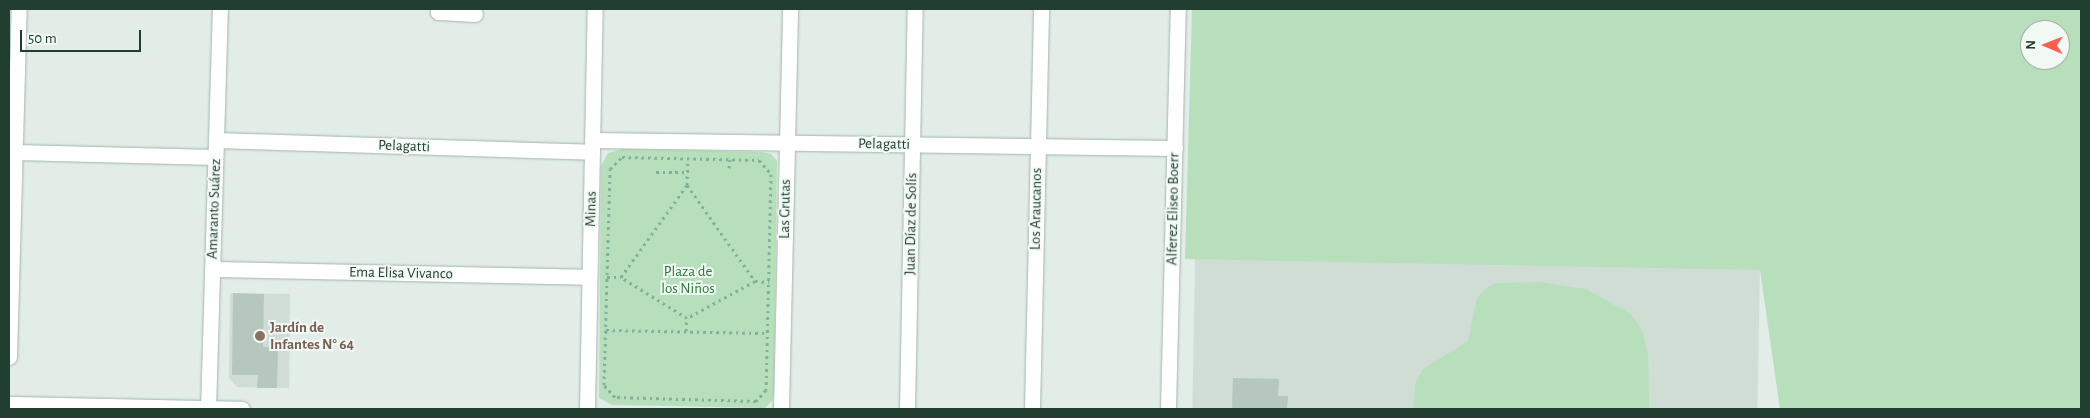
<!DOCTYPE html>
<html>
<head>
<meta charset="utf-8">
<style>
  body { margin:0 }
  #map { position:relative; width:2090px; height:418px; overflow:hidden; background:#e1ede6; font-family:"Alegreya Sans",sans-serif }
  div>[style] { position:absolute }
  .built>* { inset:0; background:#cfddd4; transform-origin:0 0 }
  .green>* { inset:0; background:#b8dfbc }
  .building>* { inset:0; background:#b6c8be }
  .path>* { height:3px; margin-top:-1.5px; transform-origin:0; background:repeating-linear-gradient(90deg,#7fb29a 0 2.5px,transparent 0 6.5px) }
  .roads { filter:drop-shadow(0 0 1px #a3b5ac) drop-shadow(0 0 1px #a3b5ac) }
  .minor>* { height:15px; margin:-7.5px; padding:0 7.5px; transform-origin:7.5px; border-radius:7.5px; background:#fff }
  .tertiary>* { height:15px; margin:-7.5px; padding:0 7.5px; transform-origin:7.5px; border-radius:7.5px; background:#fff }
  .secondary>* { height:15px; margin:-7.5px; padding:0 7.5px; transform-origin:7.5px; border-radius:7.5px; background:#fff }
  .dots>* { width:14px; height:14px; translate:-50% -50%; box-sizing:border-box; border:2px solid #f2f9f4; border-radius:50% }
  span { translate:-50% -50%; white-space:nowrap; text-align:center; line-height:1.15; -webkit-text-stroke:4px #f2f9f4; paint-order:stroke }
  .street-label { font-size:15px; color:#203f31 }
  .park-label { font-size:15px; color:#287839 }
  .education-label { font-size:15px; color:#785e54; font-weight:700 }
  .left { translate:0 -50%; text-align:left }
  .frame { position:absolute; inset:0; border:10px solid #203f31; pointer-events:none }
  .north { position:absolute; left:2020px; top:20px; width:50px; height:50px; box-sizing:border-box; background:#f2f9f4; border:1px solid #9eafa6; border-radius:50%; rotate:271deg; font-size:14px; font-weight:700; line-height:20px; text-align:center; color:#203f31 }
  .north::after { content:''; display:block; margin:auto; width:18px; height:22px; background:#fb5e51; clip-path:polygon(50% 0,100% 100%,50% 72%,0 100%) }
  .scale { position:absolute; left:20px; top:30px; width:121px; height:22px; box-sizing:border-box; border:2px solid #203f31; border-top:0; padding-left:6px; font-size:15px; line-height:18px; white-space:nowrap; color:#203f31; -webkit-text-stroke:4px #f2f9f4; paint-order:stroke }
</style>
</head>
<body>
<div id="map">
  <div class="built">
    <div style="left:1195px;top:259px;width:565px;height:150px;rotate:1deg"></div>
    <div style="clip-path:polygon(230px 293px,290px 294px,289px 388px,237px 387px,229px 378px)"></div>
  </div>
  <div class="green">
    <div style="clip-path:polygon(evenodd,1192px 9px,2081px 9px,2081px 409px,1780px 409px,1760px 270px,1185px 259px,1192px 9px,2030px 30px,2060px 30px,2060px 60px,2030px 60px,2030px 30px)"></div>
    <div style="clip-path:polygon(623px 149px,761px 152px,771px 154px,777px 161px,774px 391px,772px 401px,765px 408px,612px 405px,599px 398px,601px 166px,608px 153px)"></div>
    <div style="clip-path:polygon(1540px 282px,1586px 289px,1631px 314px,1642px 330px,1648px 354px,1649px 409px,1413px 409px,1416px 381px,1423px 369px,1468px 341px,1477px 298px,1484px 290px,1495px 283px)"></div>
  </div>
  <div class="building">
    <div style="clip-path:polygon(233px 293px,264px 294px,263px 347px,278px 347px,277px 388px,257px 388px,258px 375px,232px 375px)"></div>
    <div style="clip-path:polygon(1233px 378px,1279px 379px,1278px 396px,1288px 396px,1287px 409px,1232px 409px)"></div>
  </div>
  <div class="path">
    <div style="left:622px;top:157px;width:137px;rotate:1.3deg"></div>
    <div style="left:759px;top:160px;width:18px;rotate:49deg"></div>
    <div style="left:771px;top:174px;width:216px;rotate:91.3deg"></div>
    <div style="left:766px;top:390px;width:15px;rotate:132deg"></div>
    <div style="left:756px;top:401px;width:141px;rotate:-178.4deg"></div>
    <div style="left:615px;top:397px;width:16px;rotate:-133deg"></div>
    <div style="left:604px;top:385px;width:216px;rotate:-88.4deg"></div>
    <div style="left:610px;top:169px;width:17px;rotate:-45deg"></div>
    <div style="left:729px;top:168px;width:9px;rotate:-84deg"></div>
    <div style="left:656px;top:172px;width:31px"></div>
    <div style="left:687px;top:185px;width:118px;rotate:54.7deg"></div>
    <div style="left:755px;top:281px;width:77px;rotate:151.4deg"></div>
    <div style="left:687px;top:318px;width:78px;rotate:-148.2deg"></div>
    <div style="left:621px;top:277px;width:113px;rotate:-54.3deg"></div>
    <div style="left:687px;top:185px;width:26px;rotate:-88deg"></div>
    <div style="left:607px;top:277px;width:14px"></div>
    <div style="left:755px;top:281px;width:14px;rotate:4deg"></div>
    <div style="left:606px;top:330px;width:162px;rotate:1.1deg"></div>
    <div style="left:686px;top:331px;width:13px;rotate:-86deg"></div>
  </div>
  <div class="roads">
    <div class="minor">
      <div style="left:438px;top:9px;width:3px;rotate:90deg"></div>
      <div style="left:438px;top:12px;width:37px;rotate:3deg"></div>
      <div style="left:216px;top:140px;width:376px;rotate:1.8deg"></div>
      <div style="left:592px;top:140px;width:583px;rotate:0.79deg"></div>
      <div style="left:14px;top:152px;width:201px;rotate:1.4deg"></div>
      <div style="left:212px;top:269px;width:377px;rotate:1.2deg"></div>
      <div style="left:9px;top:404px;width:233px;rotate:1.2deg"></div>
      <div style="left:208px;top:409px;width:400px;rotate:-88.3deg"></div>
      <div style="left:587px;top:409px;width:400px;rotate:-88.9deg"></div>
      <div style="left:781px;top:409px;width:400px;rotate:-88.7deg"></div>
      <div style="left:907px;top:409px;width:400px;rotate:-88.9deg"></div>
      <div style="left:1032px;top:409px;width:400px;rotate:-88.7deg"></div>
    </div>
    <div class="tertiary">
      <div style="left:1168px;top:409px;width:400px;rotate:-88.6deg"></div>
    </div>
    <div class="secondary">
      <div style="left:9px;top:357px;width:348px;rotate:-88.4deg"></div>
    </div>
  </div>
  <div class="dots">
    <div style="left:260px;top:336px;background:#8d6e63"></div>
  </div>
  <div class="street-label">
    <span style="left:884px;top:144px;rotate:1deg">Pelagatti</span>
    <span style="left:404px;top:146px;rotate:2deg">Pelagatti</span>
    <span style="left:214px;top:209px;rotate:-88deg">Amaranto Suárez</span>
    <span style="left:591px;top:209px;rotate:-89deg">Minas</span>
    <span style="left:785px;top:209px;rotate:-89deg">Las Grutas</span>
    <span style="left:1036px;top:209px;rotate:-89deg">Los Araucanos</span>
    <span style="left:1173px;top:209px;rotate:-89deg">Alferez Eliseo Boerr</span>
    <span style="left:911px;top:224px;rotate:-89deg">Juan Díaz de Solís</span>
    <span style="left:401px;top:273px;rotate:1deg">Ema Elisa Vivanco</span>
  </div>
  <div class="park-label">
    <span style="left:688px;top:280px">Plaza de<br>los Niños</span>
  </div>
  <div class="education-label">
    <span class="left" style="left:270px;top:336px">Jardín de<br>Infantes N° 64</span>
  </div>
  <div class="frame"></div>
  <div class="north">N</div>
  <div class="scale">50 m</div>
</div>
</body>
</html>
